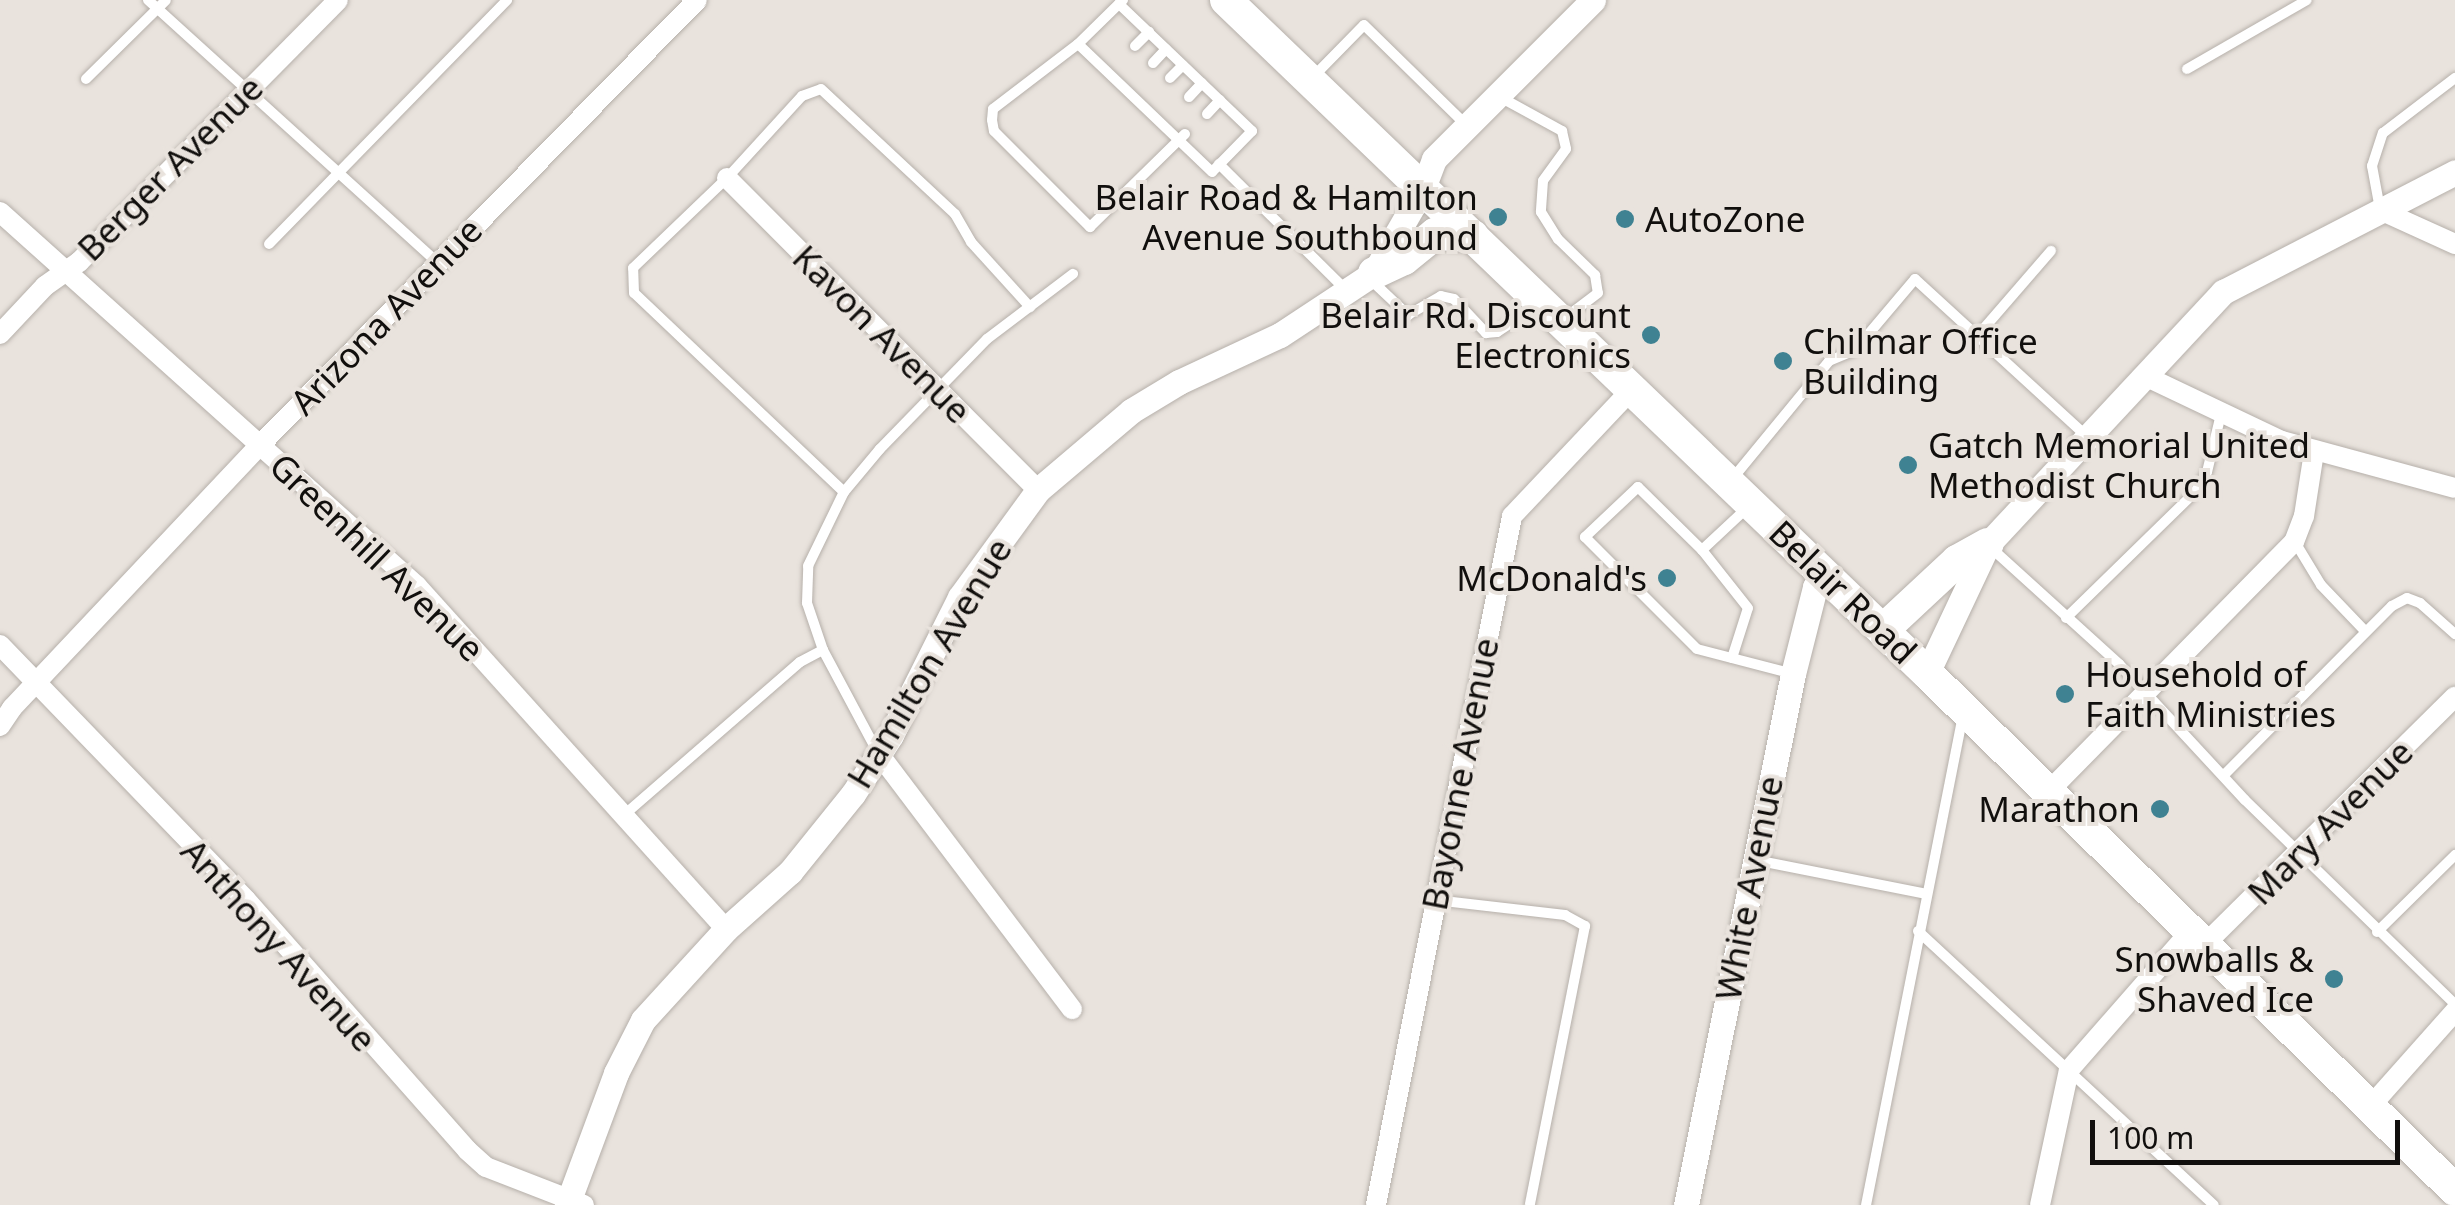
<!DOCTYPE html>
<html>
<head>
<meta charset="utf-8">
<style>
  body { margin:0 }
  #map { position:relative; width:2455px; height:1205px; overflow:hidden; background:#e9e3dd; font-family:"Noto Sans",sans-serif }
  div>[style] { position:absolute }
  .roads { filter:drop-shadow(0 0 2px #b6b0aa) drop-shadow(0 0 2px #b6b0aa) }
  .service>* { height:10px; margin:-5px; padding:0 5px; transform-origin:5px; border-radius:5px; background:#fff }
  .minor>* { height:20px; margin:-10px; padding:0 10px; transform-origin:10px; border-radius:10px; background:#fff }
  .tertiary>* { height:25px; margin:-12.5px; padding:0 12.5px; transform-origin:12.5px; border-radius:12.5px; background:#fff }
  .primary>* { height:32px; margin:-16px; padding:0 16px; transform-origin:16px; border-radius:16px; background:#fff }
  .dots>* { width:28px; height:28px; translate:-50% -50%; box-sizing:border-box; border:5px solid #e9e3dd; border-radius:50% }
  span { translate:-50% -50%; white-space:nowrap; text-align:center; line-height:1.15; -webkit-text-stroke:8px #e9e3dd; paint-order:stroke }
  .street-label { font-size:35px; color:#110f0d }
  .poi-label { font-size:35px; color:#110f0d }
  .right { translate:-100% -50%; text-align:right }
  .left { translate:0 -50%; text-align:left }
  .scale { position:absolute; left:2090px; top:1120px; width:310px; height:45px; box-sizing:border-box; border:5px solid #110f0d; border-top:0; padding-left:12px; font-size:30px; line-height:35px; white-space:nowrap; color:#110f0d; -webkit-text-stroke:8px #e9e3dd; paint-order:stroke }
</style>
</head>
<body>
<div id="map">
  <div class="roads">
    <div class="service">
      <div style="left:148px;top:0;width:390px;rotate:42.2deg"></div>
      <div style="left:1119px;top:4px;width:184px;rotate:43.7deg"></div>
      <div style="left:1252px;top:131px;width:57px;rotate:134.3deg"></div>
      <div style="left:1212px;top:172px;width:185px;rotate:-136.3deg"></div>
      <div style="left:1078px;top:44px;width:63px;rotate:-44.4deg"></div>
      <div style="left:1078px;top:44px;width:107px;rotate:142.6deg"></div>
      <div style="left:993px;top:109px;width:11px;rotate:95deg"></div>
      <div style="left:992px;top:120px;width:11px;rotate:80deg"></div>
      <div style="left:994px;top:131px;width:136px;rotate:45deg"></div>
      <div style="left:1090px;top:227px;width:133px;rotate:-44.4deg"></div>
      <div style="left:1135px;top:46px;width:20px;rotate:-45deg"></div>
      <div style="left:1153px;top:63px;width:19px;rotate:-47deg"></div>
      <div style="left:2187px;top:69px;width:138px;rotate:-29.9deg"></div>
      <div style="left:1314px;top:76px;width:71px;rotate:-45.6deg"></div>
      <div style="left:1364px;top:25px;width:141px;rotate:44.4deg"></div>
      <div style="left:1170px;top:78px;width:18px;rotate:-45deg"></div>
      <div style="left:86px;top:79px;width:112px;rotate:-44.6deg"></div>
      <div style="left:1189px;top:97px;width:19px;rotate:-47deg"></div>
      <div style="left:1500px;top:97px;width:71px;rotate:28.7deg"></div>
      <div style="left:1562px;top:131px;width:18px;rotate:77deg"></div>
      <div style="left:1566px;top:149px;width:39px;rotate:126deg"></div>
      <div style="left:1543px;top:181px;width:31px;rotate:94deg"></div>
      <div style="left:1541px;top:212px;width:32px;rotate:58deg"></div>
      <div style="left:1558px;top:239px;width:52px;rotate:44.2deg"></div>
      <div style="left:1595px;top:275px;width:18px;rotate:81deg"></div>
      <div style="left:1598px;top:293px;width:41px;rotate:142.9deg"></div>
      <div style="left:1207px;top:114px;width:19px;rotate:-47deg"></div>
      <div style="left:1219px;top:164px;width:179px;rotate:44.8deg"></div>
      <div style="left:2380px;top:209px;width:44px;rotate:-100.5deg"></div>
      <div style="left:2372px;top:166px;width:35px;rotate:-72deg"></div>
      <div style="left:2383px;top:133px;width:91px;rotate:-37.4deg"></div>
      <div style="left:269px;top:244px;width:341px;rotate:-45.7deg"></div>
      <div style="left:1372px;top:281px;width:50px;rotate:43.4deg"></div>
      <div style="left:1408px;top:315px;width:38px;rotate:-30deg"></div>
      <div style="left:1441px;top:296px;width:13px;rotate:13deg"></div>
      <div style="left:1454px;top:299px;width:47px;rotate:46.7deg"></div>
      <div style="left:1486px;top:333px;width:11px;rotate:-5deg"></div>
      <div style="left:1497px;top:332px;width:49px;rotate:-33.4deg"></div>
      <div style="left:1979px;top:334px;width:110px;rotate:-49.1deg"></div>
      <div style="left:1733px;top:478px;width:151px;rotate:-50.6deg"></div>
      <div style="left:1829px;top:361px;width:28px;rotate:-23deg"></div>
      <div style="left:1855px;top:350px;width:93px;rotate:-49.8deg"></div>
      <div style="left:1915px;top:279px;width:231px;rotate:42.5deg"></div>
      <div style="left:844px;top:492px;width:289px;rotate:-136.5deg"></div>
      <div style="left:634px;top:293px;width:25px;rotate:-92deg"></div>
      <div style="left:633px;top:268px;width:130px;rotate:-43.8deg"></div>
      <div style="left:727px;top:178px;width:111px;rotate:-47.6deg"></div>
      <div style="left:802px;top:96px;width:20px;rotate:-20deg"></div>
      <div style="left:821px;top:89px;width:183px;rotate:43deg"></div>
      <div style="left:955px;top:214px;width:32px;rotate:60deg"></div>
      <div style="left:971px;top:242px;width:88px;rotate:47.8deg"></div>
      <div style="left:2295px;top:542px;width:50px;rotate:58.8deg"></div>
      <div style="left:2321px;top:585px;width:64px;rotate:46.3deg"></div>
      <div style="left:1989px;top:546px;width:176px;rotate:42.2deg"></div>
      <div style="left:2119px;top:664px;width:185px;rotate:47.2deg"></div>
      <div style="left:2245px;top:800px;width:293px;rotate:44.2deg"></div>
      <div style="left:1702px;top:550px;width:62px;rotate:-43deg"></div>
      <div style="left:2066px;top:618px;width:180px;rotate:-44.3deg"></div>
      <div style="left:2195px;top:492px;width:23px;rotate:-59deg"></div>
      <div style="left:2207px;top:472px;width:60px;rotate:-76.4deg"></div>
      <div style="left:1732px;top:658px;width:52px;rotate:-72.3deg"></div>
      <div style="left:1748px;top:608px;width:74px;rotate:-128.4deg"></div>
      <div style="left:1702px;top:550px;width:90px;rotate:-135.5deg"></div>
      <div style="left:1638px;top:487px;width:73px;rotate:136.7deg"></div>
      <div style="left:1585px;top:537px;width:158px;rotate:45deg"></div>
      <div style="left:1697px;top:649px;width:96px;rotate:14.5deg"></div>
      <div style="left:878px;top:753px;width:117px;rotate:-118.1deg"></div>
      <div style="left:823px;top:650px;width:50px;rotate:-108.8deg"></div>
      <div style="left:807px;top:603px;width:37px;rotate:-88deg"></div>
      <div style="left:808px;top:566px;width:82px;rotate:-64.1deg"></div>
      <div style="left:844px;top:492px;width:56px;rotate:-50.1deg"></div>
      <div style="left:880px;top:449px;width:153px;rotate:-45.8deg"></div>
      <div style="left:987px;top:339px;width:108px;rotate:-37.1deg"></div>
      <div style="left:2224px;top:775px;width:238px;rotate:-45.2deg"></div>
      <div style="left:2392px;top:606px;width:17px;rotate:-28deg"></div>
      <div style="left:2407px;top:598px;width:14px;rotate:21deg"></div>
      <div style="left:2420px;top:603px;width:47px;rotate:41.5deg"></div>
      <div style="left:624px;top:815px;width:233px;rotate:-41deg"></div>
      <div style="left:800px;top:662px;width:26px;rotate:-28deg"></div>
      <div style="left:1755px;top:860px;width:174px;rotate:11.2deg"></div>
      <div style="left:1435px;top:900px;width:131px;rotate:6.6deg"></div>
      <div style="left:1565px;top:915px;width:23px;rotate:29deg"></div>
      <div style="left:1585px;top:926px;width:284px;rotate:101.2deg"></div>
      <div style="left:1918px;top:931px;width:403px;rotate:42.8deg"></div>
      <div style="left:2377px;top:932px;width:110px;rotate:-44.6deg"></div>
      <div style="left:1866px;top:1205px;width:500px;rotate:-78.8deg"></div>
    </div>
    <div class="minor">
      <div style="left:727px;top:178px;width:441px;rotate:45.1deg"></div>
      <div style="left:2380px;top:210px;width:82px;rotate:24.4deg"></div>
      <div style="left:0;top:212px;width:560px;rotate:41.89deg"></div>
      <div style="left:417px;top:586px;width:462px;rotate:48deg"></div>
      <div style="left:0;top:334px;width:66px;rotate:-46.8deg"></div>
      <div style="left:45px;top:286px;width:42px;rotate:-35.2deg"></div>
      <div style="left:79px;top:262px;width:368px;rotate:-45.3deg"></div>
      <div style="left:2147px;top:377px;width:149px;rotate:25.4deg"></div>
      <div style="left:2282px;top:441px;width:179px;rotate:15.2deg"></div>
      <div style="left:0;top:645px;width:354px;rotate:46deg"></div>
      <div style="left:246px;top:900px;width:334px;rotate:48.5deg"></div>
      <div style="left:467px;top:1150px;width:25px;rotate:42deg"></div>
      <div style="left:486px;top:1167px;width:105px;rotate:21.2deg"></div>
      <div style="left:0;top:726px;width:22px;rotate:-56deg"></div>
      <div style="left:12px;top:708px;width:363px;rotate:-46.7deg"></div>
      <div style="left:261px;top:444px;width:622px;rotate:-45.52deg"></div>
      <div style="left:879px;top:754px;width:320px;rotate:52.9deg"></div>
      <div style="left:2048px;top:792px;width:351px;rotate:-45.5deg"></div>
      <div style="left:2294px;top:542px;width:28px;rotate:-69deg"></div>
      <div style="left:2304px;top:516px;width:65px;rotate:-81.1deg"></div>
      <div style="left:2204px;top:945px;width:353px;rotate:-44.7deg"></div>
      <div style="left:2369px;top:1108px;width:130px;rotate:-48.4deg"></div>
      <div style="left:1376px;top:1205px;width:702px;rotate:-78.83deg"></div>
      <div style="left:1512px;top:516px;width:175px;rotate:-46.6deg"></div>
      <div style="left:2040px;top:1205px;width:138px;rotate:-77.9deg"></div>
      <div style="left:2069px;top:1070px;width:184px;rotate:-48.8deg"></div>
    </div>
    <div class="tertiary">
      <div style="left:1927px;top:673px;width:143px;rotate:-64.7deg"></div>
      <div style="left:1988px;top:544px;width:345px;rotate:-47deg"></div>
      <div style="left:2223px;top:292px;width:261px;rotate:-27.3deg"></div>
      <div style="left:567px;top:1205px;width:141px;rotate:-69.6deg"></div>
      <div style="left:616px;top:1073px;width:59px;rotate:-63deg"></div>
      <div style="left:643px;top:1020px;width:123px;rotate:-47.6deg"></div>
      <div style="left:726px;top:929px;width:86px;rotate:-41.7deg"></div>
      <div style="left:790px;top:872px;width:100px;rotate:-51.1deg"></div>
      <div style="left:853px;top:794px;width:70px;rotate:-57.2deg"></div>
      <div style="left:891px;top:735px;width:154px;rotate:-63.4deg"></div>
      <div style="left:960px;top:597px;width:132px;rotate:-53.9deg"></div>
      <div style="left:1038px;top:490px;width:122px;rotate:-40.3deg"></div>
      <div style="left:1131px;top:411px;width:56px;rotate:-31.1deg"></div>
      <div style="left:1179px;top:382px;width:111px;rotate:-25deg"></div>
      <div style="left:1280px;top:335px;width:113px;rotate:-33.4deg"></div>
      <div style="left:1374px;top:273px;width:98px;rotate:-60deg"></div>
      <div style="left:1423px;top:188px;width:31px;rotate:-69deg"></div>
      <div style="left:1434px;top:159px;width:225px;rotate:-45deg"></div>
      <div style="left:1686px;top:1205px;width:542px;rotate:-78.61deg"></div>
      <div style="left:1793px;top:674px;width:90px;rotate:-75.8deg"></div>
      <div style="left:1815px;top:587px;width:16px;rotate:-45deg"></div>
    </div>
    <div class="primary">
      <div style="left:1226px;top:0;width:972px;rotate:43.83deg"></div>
      <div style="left:1927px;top:673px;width:739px;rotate:44.4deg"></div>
      <div style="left:1374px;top:273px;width:33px;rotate:-25deg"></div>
      <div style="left:1404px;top:259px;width:40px;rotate:-39deg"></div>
      <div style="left:1435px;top:234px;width:38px;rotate:3deg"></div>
      <div style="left:1883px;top:630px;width:101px;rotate:-43deg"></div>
      <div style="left:1957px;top:561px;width:35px;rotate:-29deg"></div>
    </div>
  </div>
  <div class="dots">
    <div style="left:1498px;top:217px;background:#3f8292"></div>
    <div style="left:1625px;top:219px;background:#3f8292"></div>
    <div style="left:1651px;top:335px;background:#3f8292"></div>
    <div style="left:1783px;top:361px;background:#3f8292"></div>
    <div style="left:1908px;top:465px;background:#3f8292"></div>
    <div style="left:1667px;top:578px;background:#3f8292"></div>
    <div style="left:2065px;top:694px;background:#3f8292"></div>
    <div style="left:2160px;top:809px;background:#3f8292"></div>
    <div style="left:2334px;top:979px;background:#3f8292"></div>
  </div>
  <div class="street-label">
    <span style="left:170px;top:168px;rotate:-45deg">Berger Avenue</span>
    <span style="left:386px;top:316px;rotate:-46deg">Arizona Avenue</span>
    <span style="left:882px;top:334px;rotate:45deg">Kavon Avenue</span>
    <span style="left:377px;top:557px;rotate:44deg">Greenhill Avenue</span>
    <span style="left:1843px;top:592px;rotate:44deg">Belair Road</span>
    <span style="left:929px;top:663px;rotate:-59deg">Hamilton Avenue</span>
    <span style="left:1460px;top:774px;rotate:-79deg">Bayonne Avenue</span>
    <span style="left:2330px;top:822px;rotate:-45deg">Mary Avenue</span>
    <span style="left:1749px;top:888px;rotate:-79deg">White Avenue</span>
    <span style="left:279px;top:945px;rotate:48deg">Anthony Avenue</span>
  </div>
  <div class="poi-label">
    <span class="right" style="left:1478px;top:217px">Belair Road &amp; Hamilton<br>Avenue Southbound</span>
    <span class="left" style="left:1645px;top:219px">AutoZone</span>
    <span class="right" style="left:1631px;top:335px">Belair Rd. Discount<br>Electronics</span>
    <span class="left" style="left:1803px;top:361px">Chilmar Office<br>Building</span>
    <span class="left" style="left:1928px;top:465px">Gatch Memorial United<br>Methodist Church</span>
    <span class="right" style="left:1647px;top:578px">McDonald's</span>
    <span class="left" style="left:2085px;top:694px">Household of<br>Faith Ministries</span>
    <span class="right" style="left:2140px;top:809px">Marathon</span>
    <span class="right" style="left:2314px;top:979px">Snowballs &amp;<br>Shaved Ice</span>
  </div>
  <div class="scale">100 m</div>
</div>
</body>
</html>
